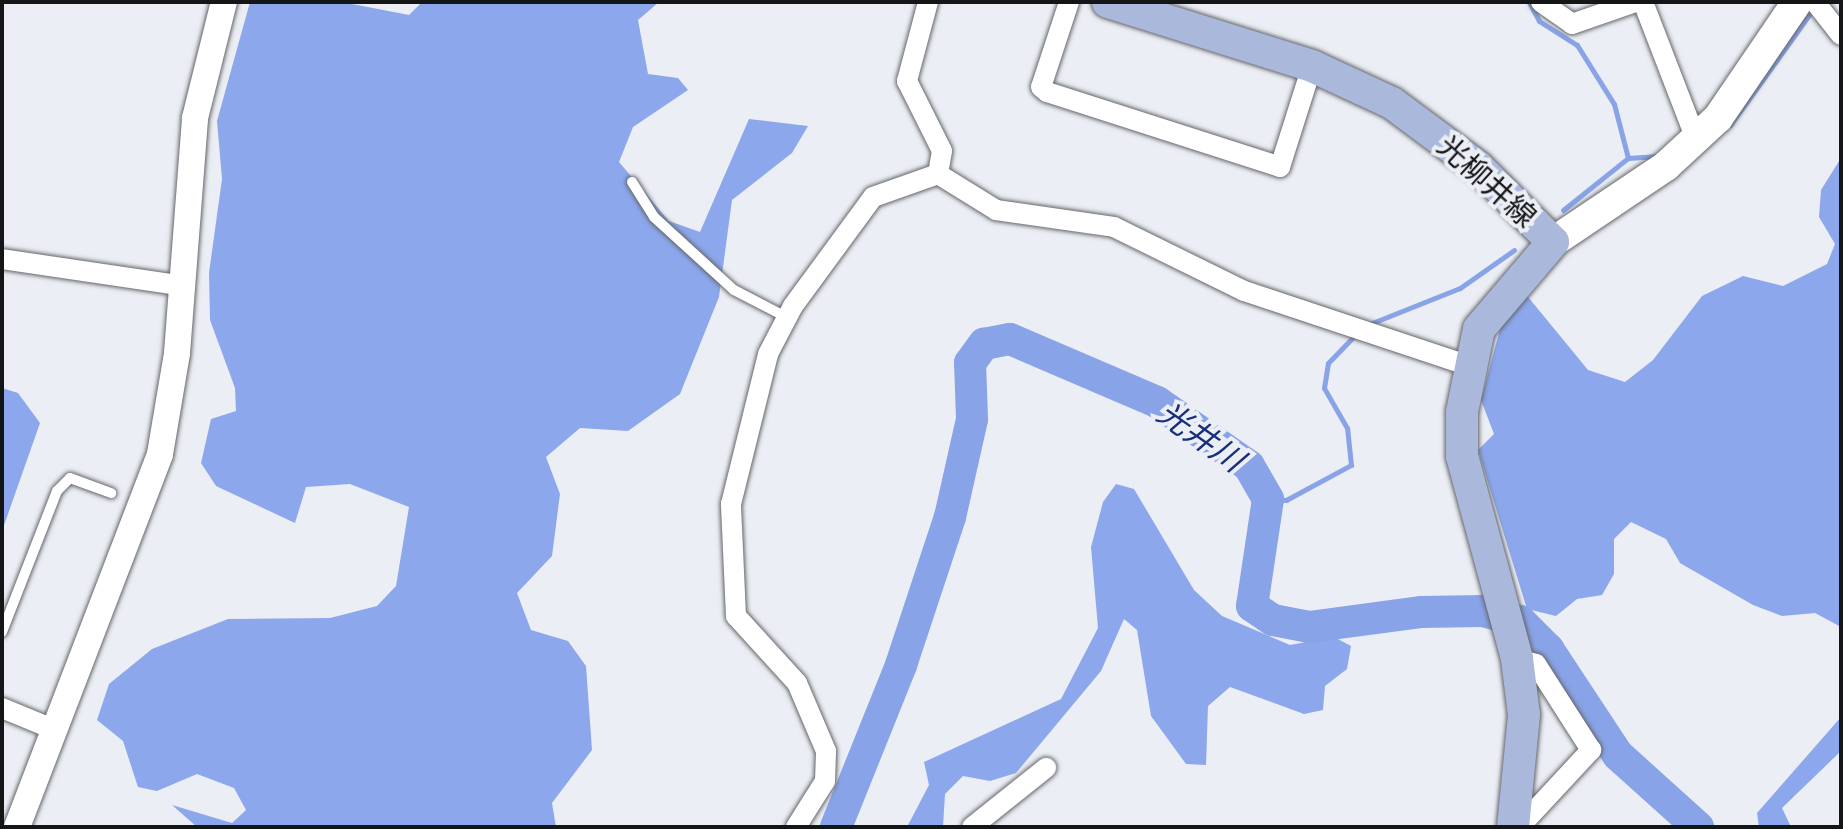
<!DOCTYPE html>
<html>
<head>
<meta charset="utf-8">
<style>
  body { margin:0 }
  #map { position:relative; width:1843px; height:829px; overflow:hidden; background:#ebeef4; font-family:"Titillium Web","Noto Sans JP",sans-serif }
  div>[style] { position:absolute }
  .forest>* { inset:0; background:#8ca7ec }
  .stream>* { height:5px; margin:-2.5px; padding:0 2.5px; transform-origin:2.5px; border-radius:2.5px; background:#88a3e7 }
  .river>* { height:32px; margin:-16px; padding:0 16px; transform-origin:16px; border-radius:16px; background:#88a3e7 }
  .roads { filter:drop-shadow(0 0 2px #64666b) drop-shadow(0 0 2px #64666b) }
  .service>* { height:10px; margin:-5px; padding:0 5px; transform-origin:5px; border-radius:5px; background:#fff }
  .minor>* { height:20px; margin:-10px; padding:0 10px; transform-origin:10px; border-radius:10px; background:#fff }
  .tertiary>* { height:26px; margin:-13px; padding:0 13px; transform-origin:13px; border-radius:13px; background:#fff }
  .secondary>* { height:30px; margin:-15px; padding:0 15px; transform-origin:15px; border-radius:15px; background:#fff }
  .primary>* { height:32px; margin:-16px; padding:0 16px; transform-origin:16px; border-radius:16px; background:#aab8dc }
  span { translate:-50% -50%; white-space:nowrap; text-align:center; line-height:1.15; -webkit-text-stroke:8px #ebeef4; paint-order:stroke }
  .street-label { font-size:30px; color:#141517 }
  .water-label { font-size:32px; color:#192e7c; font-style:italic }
  .frame { position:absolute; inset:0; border:4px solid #141517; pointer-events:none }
</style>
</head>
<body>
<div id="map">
  <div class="forest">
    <div style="clip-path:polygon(250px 2px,342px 2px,409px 15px,422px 2px,659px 2px,638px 20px,648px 74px,678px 78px,688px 90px,633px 127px,619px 162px,669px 221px,700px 232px,749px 119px,808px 126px,792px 153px,732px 200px,719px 297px,680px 394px,628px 431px,580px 428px,546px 457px,560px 494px,552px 556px,517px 593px,531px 630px,568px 641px,586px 666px,592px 750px,552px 803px,556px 827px,197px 827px,172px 805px,232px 823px,246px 810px,234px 788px,197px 774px,157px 791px,138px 787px,123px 741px,97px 720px,109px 684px,152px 649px,228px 619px,330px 618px,377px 606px,396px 586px,409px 507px,350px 484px,306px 487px,295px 523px,216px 486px,201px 463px,211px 419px,236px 411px,235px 388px,210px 320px,209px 273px,222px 179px,217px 121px)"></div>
    <div style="clip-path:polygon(1841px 158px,1841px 627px,1815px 613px,1782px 616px,1753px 605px,1680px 563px,1666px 539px,1631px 522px,1614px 539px,1614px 574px,1602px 595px,1577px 599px,1556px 616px,1527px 609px,1478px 450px,1494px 434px,1481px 400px,1500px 329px,1524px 292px,1588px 370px,1625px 382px,1653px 360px,1702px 296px,1743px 276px,1783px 286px,1827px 264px,1835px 244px,1819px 217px,1821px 190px)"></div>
    <div style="clip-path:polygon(2px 388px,18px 393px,40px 423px,2px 531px)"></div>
    <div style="clip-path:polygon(1116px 484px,1134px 489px,1194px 590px,1222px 616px,1290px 645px,1334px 637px,1351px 646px,1347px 669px,1325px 686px,1323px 710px,1304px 714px,1230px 687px,1208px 706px,1206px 765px,1186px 764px,1151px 716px,1137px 630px,1124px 619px,1101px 671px,1016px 773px,990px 781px,963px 776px,945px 794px,943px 827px,907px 827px,929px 785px,924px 762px,1061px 699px,1098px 628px,1091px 547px,1103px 502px)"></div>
    <div style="clip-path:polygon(1841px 717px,1841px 751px,1782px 808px,1791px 827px,1759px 827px,1757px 813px)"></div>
  </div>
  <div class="stream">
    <div style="left:1529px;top:2px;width:21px;rotate:62deg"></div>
    <div style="left:1539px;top:21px;width:45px;rotate:32.3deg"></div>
    <div style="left:1577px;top:45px;width:70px;rotate:57.9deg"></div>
    <div style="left:1614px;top:104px;width:56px;rotate:75.5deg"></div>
    <div style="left:1730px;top:125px;width:135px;rotate:-54.3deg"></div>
    <div style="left:1563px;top:210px;width:83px;rotate:-38.7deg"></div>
    <div style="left:1628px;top:158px;width:30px;rotate:-4deg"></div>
    <div style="left:1367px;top:325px;width:100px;rotate:-21.7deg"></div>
    <div style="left:1460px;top:288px;width:66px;rotate:-35.1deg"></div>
    <div style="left:1268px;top:499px;width:18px;rotate:3deg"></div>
    <div style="left:1286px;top:500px;width:74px;rotate:-28.3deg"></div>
    <div style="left:1351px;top:465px;width:37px;rotate:-96deg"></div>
    <div style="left:1347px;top:428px;width:46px;rotate:-119.9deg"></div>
    <div style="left:1324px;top:388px;width:25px;rotate:-81deg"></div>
    <div style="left:1328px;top:363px;width:40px;rotate:-46deg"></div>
  </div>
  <div class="river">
    <div style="left:836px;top:827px;width:175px;rotate:-68.1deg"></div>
    <div style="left:901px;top:665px;width:156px;rotate:-71.7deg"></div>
    <div style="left:950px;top:517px;width:100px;rotate:-77.3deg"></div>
    <div style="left:972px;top:419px;width:56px;rotate:-92deg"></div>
    <div style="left:970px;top:363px;width:24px;rotate:-54deg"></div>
    <div style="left:984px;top:344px;width:26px;rotate:-11deg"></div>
    <div style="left:1010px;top:339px;width:160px;rotate:23.2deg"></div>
    <div style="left:1157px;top:402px;width:112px;rotate:34.8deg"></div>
    <div style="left:1249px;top:466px;width:38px;rotate:60deg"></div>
    <div style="left:1268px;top:499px;width:108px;rotate:98.5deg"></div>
    <div style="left:1252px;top:606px;width:25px;rotate:34deg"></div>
    <div style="left:1273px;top:620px;width:37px;rotate:11deg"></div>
    <div style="left:1309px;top:627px;width:114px;rotate:-7.6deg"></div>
    <div style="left:1422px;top:612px;width:61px;rotate:-0.9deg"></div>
    <div style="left:1483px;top:611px;width:38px;rotate:15deg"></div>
    <div style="left:1520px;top:621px;width:40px;rotate:45deg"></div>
    <div style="left:1548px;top:649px;width:127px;rotate:56.6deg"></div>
    <div style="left:1618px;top:755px;width:108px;rotate:42deg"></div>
  </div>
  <div class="roads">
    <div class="service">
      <div style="left:632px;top:182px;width:41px;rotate:57.8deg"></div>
      <div style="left:654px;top:217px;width:108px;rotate:42.4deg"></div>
      <div style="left:734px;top:290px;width:59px;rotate:27.4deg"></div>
      <div style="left:2px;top:632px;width:151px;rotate:-68.7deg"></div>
      <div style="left:57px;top:491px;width:18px;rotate:-45deg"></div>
      <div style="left:70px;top:478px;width:44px;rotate:20.1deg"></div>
    </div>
    <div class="minor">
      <div style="left:928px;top:2px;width:82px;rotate:104.9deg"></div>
      <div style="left:907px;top:81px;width:78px;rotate:63.4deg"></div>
      <div style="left:942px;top:151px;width:23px;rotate:100deg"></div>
      <div style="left:1069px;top:2px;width:89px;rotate:108.2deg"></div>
      <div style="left:1041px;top:87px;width:8px;rotate:40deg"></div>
      <div style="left:1047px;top:92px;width:245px;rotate:17.8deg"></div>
      <div style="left:1280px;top:167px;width:106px;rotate:-72.4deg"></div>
      <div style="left:1541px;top:2px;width:38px;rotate:35deg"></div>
      <div style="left:1572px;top:24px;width:67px;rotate:-19.2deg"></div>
      <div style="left:1643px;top:2px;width:147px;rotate:68.9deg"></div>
      <div style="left:1815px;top:2px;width:42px;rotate:51.8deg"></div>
      <div style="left:2px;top:259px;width:184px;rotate:8.4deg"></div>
      <div style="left:2px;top:708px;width:57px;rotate:22.5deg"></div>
      <div style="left:1514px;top:823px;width:12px;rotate:-14deg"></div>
      <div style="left:1526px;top:820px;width:96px;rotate:-47.1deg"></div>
      <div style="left:1591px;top:750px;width:102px;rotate:-122.6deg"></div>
      <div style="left:1536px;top:664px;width:20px;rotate:-165deg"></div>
      <div style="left:796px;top:827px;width:54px;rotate:-57.8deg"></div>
      <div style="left:825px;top:781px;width:30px;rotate:-88deg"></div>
      <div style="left:826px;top:751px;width:74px;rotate:-113.1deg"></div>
      <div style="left:797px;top:683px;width:91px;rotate:-132.3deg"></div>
      <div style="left:736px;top:616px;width:112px;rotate:-92.6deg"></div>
      <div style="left:731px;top:504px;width:154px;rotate:-76.1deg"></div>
      <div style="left:768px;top:354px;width:54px;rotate:-62.5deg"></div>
      <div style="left:793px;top:306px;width:135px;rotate:-53.7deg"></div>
      <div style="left:873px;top:197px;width:69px;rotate:-19.5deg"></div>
      <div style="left:938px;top:174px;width:68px;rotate:31.8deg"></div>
      <div style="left:996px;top:210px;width:119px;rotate:8.2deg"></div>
      <div style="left:1114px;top:227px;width:145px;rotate:26.2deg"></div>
      <div style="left:1244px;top:291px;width:235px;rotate:18.4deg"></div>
      <div style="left:972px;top:827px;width:95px;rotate:-38.6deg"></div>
    </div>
    <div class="tertiary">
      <div style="left:17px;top:827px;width:399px;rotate:-69deg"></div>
      <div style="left:160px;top:454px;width:102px;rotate:-80.4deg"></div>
      <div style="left:177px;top:353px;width:236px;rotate:-85.6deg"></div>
      <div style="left:195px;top:118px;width:120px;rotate:-76deg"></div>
    </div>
    <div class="secondary">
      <div style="left:1553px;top:242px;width:136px;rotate:-33.9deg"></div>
      <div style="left:1666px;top:166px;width:71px;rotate:-42.7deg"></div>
      <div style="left:1718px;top:118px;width:140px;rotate:-55.7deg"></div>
    </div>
    <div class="primary">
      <div style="left:1108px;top:2px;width:214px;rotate:17.4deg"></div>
      <div style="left:1312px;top:66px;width:88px;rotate:24.8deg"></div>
      <div style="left:1392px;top:103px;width:107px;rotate:36.7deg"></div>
      <div style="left:1478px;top:167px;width:106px;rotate:45deg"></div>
      <div style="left:1553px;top:242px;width:114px;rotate:130.4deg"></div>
      <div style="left:1479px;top:329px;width:85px;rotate:101.6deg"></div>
      <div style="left:1462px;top:412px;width:44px;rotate:90deg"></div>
      <div style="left:1462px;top:456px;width:210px;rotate:74.8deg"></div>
      <div style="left:1517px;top:659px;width:56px;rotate:82.9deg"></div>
      <div style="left:1524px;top:715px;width:113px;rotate:95.6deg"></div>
    </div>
  </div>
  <div class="street-label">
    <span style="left:1487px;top:181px;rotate:42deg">光柳井線</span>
  </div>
  <div class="water-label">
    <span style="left:1201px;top:436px;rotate:35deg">光井川</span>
  </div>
  <div class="frame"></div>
</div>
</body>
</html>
